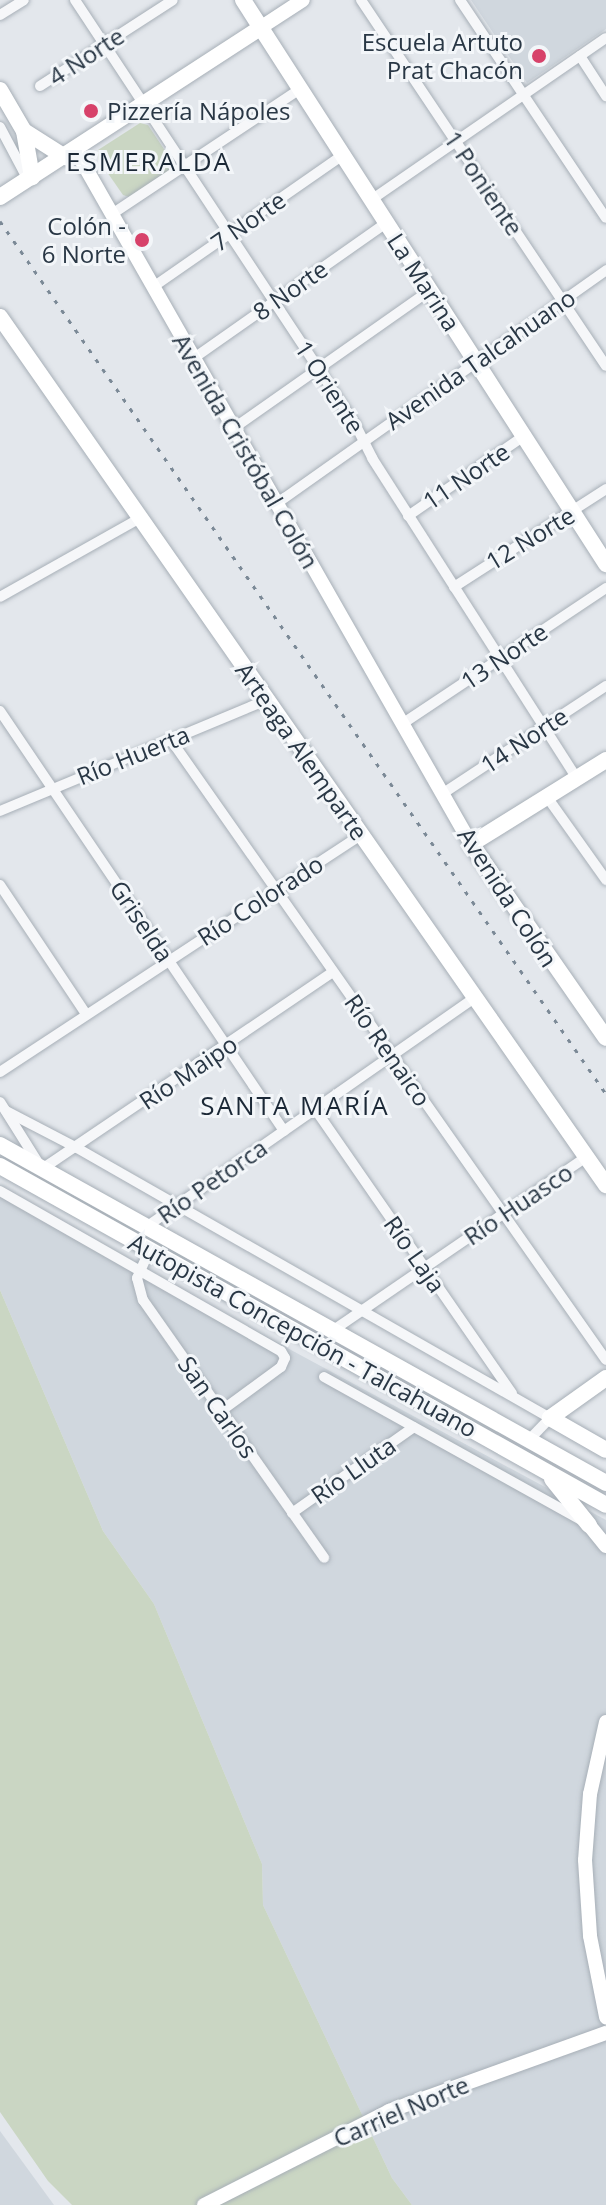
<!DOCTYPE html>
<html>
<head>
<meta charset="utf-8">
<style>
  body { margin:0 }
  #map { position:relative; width:606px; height:2205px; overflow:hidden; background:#e3e7ec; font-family:"Open Sans",sans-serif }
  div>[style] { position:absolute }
  .built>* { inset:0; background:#d0d7de }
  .green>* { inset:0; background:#cad6c3 }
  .roads { filter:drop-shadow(0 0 2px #a7afb7) drop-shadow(0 0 2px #a7afb7) }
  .street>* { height:10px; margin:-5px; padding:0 5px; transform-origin:5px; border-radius:5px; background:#f6f7f9 }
  .secondary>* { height:14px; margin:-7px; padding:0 7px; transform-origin:7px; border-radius:7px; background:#fff }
  .primary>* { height:16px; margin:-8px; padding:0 8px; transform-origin:8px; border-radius:8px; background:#fff }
  .rail>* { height:3px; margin-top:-1.5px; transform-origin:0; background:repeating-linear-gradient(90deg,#7b8996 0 4px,transparent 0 12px) }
  .dots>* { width:22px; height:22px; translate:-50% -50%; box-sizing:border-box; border:4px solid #f3f6f9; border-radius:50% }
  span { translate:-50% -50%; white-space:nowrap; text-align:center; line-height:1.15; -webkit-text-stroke:6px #f3f6f9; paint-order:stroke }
  .poi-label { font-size:24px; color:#293745 }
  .right { translate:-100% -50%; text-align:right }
  .left { translate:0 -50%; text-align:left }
  .street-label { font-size:24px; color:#293745 }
  .neighbourhood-label { font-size:26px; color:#1b2836; letter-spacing:2px }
</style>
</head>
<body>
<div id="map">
  <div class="built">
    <div style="clip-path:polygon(471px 0,606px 0,606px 29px,527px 83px)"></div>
    <div style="clip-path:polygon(0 1193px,606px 1520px,606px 2205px,412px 2205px,392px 2178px,263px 1905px,262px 1864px,154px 1604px,103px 1531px,0 1290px)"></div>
    <div style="clip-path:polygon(0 2131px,54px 2205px,0 2205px)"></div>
  </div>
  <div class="green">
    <div style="clip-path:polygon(140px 123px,148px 125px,172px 161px,169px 171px,129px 197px,123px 195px,98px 159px,98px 150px)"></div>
    <div style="clip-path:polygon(0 1290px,103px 1531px,154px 1604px,262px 1864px,263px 1905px,392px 2178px,412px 2205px,72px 2205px,48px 2181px,0 2112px)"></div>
  </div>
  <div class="roads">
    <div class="street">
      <div style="left:75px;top:0;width:508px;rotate:56.56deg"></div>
      <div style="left:355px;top:424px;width:38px;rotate:63deg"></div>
      <div style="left:372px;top:458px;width:380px;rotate:57.4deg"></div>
      <div style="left:361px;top:0;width:440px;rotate:56.2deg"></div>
      <div style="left:460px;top:0;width:262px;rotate:56.2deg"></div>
      <div style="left:0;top:15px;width:28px;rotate:-32deg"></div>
      <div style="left:580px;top:56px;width:48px;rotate:57deg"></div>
      <div style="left:40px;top:86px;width:158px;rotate:-32.9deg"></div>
      <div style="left:0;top:127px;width:58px;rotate:62.1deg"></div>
      <div style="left:371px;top:200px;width:285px;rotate:-34.6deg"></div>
      <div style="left:112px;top:214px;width:226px;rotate:-33.6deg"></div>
      <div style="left:153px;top:287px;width:231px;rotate:-34.8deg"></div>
      <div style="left:194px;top:358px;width:235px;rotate:-35.1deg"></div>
      <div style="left:234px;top:428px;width:240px;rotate:-35.1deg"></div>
      <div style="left:276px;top:504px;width:405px;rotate:-35.3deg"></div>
      <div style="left:408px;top:516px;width:141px;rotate:-34.6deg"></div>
      <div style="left:454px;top:587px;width:181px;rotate:-32.8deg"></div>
      <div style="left:0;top:597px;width:161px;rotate:-29.4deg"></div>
      <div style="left:0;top:711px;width:507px;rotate:55.93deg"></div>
      <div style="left:402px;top:724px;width:245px;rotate:-33.7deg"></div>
      <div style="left:171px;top:740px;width:757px;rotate:54.95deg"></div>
      <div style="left:442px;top:794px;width:196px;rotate:-33.4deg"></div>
      <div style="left:547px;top:797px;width:102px;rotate:54.6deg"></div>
      <div style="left:0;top:811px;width:289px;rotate:-22.6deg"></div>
      <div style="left:0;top:885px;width:155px;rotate:56.3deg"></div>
      <div style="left:0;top:1072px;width:432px;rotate:-33.3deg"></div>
      <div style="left:0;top:1102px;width:79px;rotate:57.9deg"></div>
      <div style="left:42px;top:1169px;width:351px;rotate:-34.1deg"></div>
      <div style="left:315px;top:1109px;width:346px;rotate:55.3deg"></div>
      <div style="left:6px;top:1111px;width:80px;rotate:27.5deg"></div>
      <div style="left:77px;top:1148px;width:545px;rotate:29.72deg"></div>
      <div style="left:550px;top:1418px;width:30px;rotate:134deg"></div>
      <div style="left:0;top:1191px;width:323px;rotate:29.7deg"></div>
      <div style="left:281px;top:1351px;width:8px;rotate:60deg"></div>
      <div style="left:285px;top:1358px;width:10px;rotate:114deg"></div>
      <div style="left:281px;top:1367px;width:74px;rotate:143.7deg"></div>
      <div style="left:146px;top:1227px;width:400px;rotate:-34.9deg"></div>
      <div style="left:150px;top:1249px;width:32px;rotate:114deg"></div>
      <div style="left:137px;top:1278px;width:23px;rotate:75deg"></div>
      <div style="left:143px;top:1300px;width:315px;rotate:54.9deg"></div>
      <div style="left:332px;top:1331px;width:306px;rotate:-34.4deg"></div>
      <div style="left:324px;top:1377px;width:294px;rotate:29.1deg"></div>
      <div style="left:292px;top:1513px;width:149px;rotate:-35.2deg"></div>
    </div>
    <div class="secondary">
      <div style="left:260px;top:28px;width:51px;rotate:-33.1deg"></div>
      <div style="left:76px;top:151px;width:798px;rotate:60.32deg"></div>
      <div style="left:589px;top:1525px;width:27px;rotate:51deg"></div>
      <div style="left:606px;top:1722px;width:74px;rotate:102.5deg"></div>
      <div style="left:590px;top:1794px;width:66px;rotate:94.3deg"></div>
      <div style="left:585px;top:1860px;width:76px;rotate:86.2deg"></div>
      <div style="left:590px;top:1936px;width:83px;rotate:78.8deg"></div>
      <div style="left:204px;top:2205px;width:208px;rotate:-26.9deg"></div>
      <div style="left:389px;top:2111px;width:231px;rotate:-19.8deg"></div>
    </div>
    <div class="primary">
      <div style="left:243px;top:0;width:671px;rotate:57.23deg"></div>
      <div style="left:0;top:90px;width:48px;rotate:59.7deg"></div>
      <div style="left:24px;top:131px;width:47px;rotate:80.1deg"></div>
      <div style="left:24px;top:131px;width:49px;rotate:32.4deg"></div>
      <div style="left:0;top:197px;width:310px;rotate:-33deg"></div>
      <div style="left:0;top:317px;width:1059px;rotate:55.08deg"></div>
      <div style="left:606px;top:760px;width:159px;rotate:148.1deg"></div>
      <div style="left:471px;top:844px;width:236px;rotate:55.2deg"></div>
      <div style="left:0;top:1145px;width:694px;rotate:29.15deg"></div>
      <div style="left:0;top:1166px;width:694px;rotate:29.22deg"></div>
      <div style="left:606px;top:1378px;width:69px;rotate:144.5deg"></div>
      <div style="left:550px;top:1418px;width:64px;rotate:29.7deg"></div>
      <div style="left:552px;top:1479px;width:59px;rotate:51.2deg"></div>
    </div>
  </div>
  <div class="rail">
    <div style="left:0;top:221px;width:1063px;rotate:55.23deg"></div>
  </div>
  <div class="dots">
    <div style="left:539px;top:56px;background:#d7426a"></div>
    <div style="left:91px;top:111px;background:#d7426a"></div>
    <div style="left:142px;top:240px;background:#d7426a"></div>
  </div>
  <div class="poi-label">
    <span class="right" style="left:523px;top:56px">Escuela Artuto<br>Prat Chacón</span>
    <span class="left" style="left:107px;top:111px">Pizzería Nápoles</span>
    <span class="right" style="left:126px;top:240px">Colón -<br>6 Norte</span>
  </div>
  <div class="street-label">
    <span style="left:86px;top:56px;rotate:-33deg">4 Norte</span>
    <span style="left:484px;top:183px;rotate:56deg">1 Poniente</span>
    <span style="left:248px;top:221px;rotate:-35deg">7 Norte</span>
    <span style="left:424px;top:282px;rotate:57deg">La Marina</span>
    <span style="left:290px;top:290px;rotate:-35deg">8 Norte</span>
    <span style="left:480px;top:359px;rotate:-35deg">Avenida Talcahuano</span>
    <span style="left:330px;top:387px;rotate:57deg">1 Oriente</span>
    <span style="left:246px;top:451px;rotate:60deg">Avenida Cristóbal Colón</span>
    <span style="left:466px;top:476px;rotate:-34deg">11 Norte</span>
    <span style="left:530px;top:538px;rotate:-31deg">12 Norte</span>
    <span style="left:504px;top:656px;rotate:-34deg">13 Norte</span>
    <span style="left:524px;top:740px;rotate:-33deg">14 Norte</span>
    <span style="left:302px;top:751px;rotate:55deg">Arteaga Alemparte</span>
    <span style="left:133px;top:755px;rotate:-22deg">Río Huerta</span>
    <span style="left:508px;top:897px;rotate:57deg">Avenida Colón</span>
    <span style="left:260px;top:900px;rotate:-33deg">Río Colorado</span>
    <span style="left:142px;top:921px;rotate:56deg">Griselda</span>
    <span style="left:388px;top:1050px;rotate:55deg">Río Renaico</span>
    <span style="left:188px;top:1072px;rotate:-34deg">Río Maipo</span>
    <span style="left:212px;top:1181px;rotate:-35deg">Río Petorca</span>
    <span style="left:518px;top:1204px;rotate:-34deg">Río Huasco</span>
    <span style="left:415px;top:1254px;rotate:55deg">Río Laja</span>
    <span style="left:303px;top:1335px;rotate:29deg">Autopista Concepción - Talcahuano</span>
    <span style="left:218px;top:1407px;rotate:55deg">San Carlos</span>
    <span style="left:353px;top:1470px;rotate:-35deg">Río Lluta</span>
    <span style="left:401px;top:2111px;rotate:-23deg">Carriel Norte</span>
  </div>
  <div class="neighbourhood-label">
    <span style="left:149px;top:162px">ESMERALDA</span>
    <span style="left:295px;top:1106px">SANTA MARÍA</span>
  </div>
</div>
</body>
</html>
